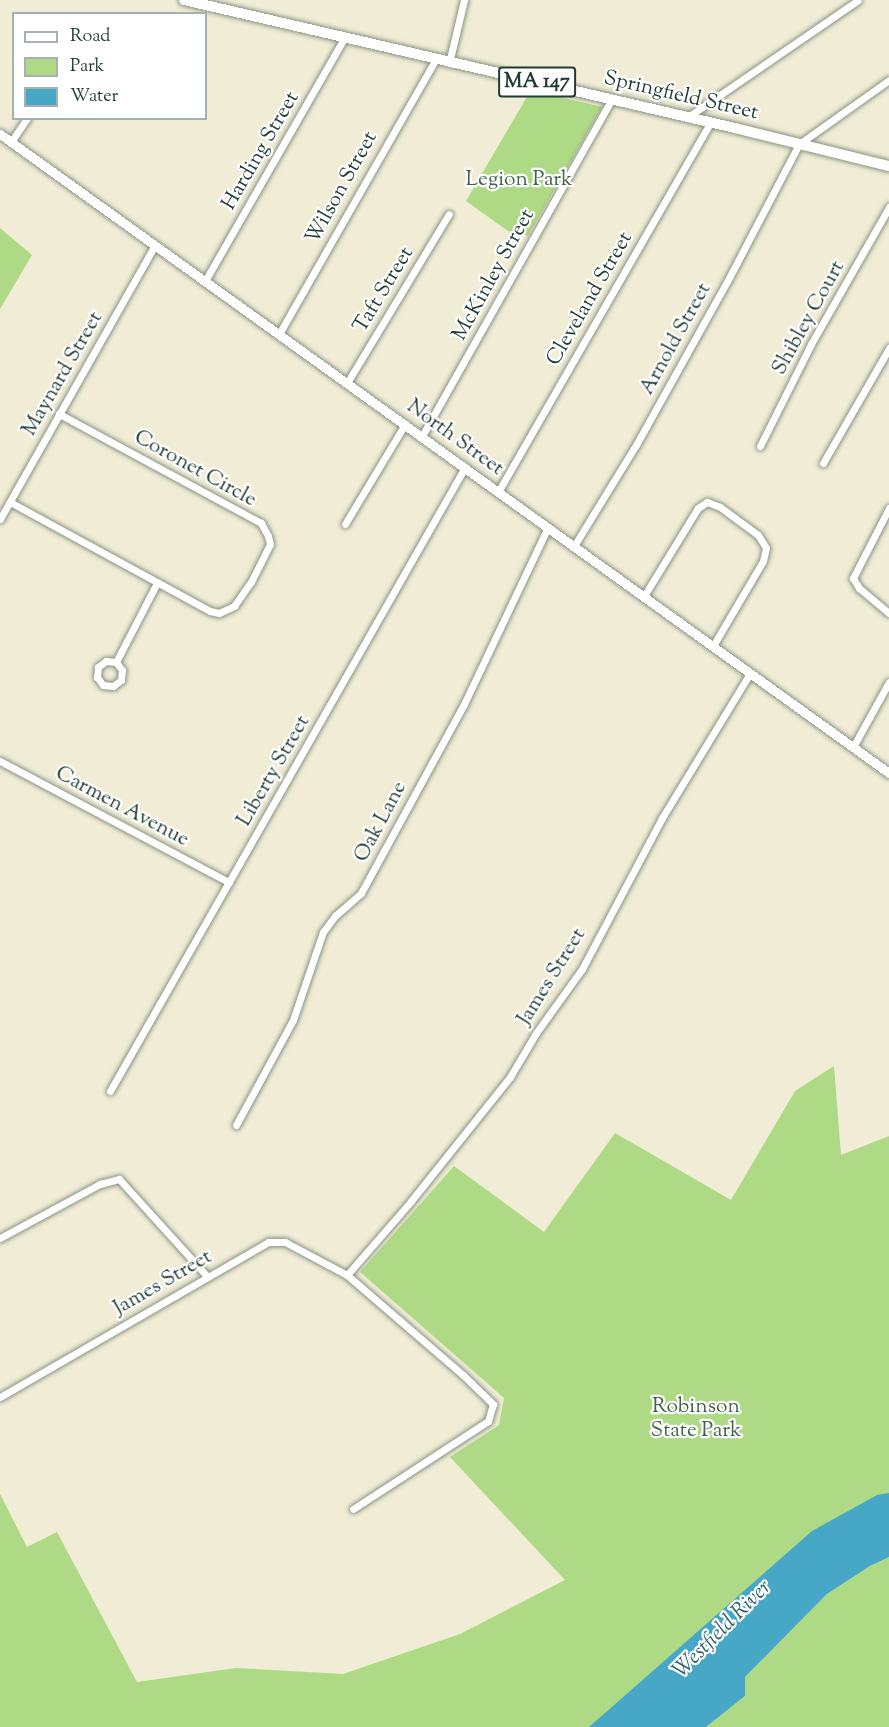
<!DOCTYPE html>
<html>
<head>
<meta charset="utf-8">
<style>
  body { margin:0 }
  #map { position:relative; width:889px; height:1727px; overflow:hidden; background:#f0ecd5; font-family:"Sorts Mill Goudy",serif }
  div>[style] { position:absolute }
  .green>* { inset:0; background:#afda85 }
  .water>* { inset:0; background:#46a8c6 }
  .roads { filter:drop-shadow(0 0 2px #889484) drop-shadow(0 0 2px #889484) }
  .minor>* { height:7px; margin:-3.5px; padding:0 3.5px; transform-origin:3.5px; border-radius:3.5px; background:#fff }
  .secondary>* { height:9px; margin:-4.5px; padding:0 4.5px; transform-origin:4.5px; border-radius:4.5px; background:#fff }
  .primary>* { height:10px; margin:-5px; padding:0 5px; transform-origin:5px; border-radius:5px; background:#fff }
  span { translate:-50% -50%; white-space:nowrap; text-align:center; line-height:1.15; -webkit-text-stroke:4.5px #fff; paint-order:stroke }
  .shield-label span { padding:2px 4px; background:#fff; border:2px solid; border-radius:4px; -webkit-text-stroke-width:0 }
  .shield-label { font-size:20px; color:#1f3d34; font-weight:700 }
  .street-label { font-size:21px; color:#1f3d34 }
  .park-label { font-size:21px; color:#436448 }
  .water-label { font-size:22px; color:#2d6267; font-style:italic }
  .legend { position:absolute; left:12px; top:12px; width:195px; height:108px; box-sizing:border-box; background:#fff; border:2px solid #a5b1ae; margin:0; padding:8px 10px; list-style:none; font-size:18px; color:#1f3d34 }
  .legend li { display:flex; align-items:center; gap:12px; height:30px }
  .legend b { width:30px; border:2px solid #a5b1ae }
</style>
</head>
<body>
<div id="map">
  <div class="green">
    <div style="clip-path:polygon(531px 90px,602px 107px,528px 236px,508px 231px,466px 201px)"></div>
    <div style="clip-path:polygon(0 228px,32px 255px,0 309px)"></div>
    <div style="clip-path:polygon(834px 1066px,841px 1155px,889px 1136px,889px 1532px,651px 1727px,0 1727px,0 1494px,27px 1547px,57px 1532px,137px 1682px,236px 1668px,343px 1674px,460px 1634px,565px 1580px,450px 1457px,499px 1425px,504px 1398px,360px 1272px,454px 1166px,544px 1232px,615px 1133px,731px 1200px,795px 1091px)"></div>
    <div style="clip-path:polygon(889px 1557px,889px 1727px,706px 1727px,745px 1696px,745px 1677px,827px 1594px,870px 1566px)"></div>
  </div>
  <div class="water">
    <div style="clip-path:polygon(889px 1493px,889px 1557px,870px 1566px,827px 1594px,745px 1677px,745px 1696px,706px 1727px,589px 1727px,812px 1531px,877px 1495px)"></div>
  </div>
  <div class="roads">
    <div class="minor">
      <div style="left:449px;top:63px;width:65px;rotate:-76.6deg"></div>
      <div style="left:688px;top:117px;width:206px;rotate:-34.5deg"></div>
      <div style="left:11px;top:142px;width:29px;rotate:-56deg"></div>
      <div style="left:205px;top:281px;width:281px;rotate:-60.2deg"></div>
      <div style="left:279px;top:334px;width:315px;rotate:-60.3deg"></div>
      <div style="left:347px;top:383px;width:197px;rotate:-58.9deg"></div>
      <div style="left:422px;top:436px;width:387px;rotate:-60.6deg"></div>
      <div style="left:760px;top:446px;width:114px;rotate:-63.4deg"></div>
      <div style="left:811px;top:344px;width:158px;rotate:-60.3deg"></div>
      <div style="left:823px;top:463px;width:133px;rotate:-60.1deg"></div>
      <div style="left:498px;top:492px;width:427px;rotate:-60.1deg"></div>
      <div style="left:10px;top:502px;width:228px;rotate:28.6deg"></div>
      <div style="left:210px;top:611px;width:9px;rotate:13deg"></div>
      <div style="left:219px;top:613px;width:17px;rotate:-25deg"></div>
      <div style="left:234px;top:606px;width:29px;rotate:-55deg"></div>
      <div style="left:251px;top:582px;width:42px;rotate:-63.4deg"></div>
      <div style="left:270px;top:544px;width:8px;rotate:-104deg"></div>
      <div style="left:268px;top:536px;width:15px;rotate:-118deg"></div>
      <div style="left:261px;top:523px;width:230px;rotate:-151.6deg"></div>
      <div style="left:889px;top:508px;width:79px;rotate:117.2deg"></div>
      <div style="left:853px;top:578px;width:12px;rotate:59deg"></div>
      <div style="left:859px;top:588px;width:39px;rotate:40deg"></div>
      <div style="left:0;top:519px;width:315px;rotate:-60.5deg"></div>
      <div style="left:345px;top:524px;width:117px;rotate:-59deg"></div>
      <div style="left:574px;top:546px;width:119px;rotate:-58.5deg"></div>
      <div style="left:636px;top:445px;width:193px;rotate:-60.9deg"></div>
      <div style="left:730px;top:276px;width:149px;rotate:-62.4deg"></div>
      <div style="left:799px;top:144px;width:110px;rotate:-35.4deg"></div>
      <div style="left:644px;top:596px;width:103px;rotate:-58.5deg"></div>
      <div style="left:698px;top:508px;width:11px;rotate:-34deg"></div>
      <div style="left:707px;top:502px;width:14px;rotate:21deg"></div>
      <div style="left:720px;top:507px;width:47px;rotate:36.4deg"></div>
      <div style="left:758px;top:535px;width:15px;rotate:58deg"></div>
      <div style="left:766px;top:548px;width:13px;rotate:103deg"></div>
      <div style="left:763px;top:561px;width:99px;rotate:120.5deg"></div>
      <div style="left:116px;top:662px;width:10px;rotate:53deg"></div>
      <div style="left:122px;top:670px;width:10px;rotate:96deg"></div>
      <div style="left:121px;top:680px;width:10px;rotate:143deg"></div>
      <div style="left:113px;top:686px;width:10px;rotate:-174deg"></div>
      <div style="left:103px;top:685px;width:10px;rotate:-127deg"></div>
      <div style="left:97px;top:677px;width:10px;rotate:-84deg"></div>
      <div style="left:98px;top:667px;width:10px;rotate:-37deg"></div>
      <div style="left:106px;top:661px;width:10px;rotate:6deg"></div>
      <div style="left:116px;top:662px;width:89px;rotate:-62.6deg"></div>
      <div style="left:853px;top:747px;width:74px;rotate:-61deg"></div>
      <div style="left:0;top:761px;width:259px;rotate:27.9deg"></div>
      <div style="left:110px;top:1091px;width:718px;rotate:-60.36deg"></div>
      <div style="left:236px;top:1125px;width:119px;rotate:-61.5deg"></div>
      <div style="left:293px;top:1020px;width:93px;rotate:-71.2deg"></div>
      <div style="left:323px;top:932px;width:21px;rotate:-53deg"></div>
      <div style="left:336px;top:915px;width:33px;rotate:-41deg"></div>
      <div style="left:361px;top:893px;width:215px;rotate:-61.4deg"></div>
      <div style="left:464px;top:704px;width:196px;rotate:-64.6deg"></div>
      <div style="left:0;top:1238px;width:114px;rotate:-28.4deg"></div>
      <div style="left:100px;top:1184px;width:20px;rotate:-15deg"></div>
      <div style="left:119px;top:1179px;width:131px;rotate:47.8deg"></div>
      <div style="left:347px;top:1275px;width:98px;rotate:-49.1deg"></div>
      <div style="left:411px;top:1201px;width:159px;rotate:-51.4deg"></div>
      <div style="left:510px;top:1077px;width:51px;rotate:-59.4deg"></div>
      <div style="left:536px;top:1033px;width:79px;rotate:-54.3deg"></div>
      <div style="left:582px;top:969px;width:171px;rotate:-62.1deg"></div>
      <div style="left:662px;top:818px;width:170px;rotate:-58.7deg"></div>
      <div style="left:0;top:1397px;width:310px;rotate:-30deg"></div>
      <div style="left:268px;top:1242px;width:17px"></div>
      <div style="left:285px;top:1242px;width:70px;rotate:28deg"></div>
      <div style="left:347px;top:1275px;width:153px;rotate:40.8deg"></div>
      <div style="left:463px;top:1375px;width:42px;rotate:44deg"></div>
      <div style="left:493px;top:1404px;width:18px;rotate:106deg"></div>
      <div style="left:488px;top:1421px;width:161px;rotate:146.9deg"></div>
    </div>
    <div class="secondary">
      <div style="left:0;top:134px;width:1095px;rotate:35.71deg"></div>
    </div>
    <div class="primary">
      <div style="left:184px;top:0;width:566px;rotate:13.08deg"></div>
      <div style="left:735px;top:128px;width:159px;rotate:13.9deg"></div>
    </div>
  </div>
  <div class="shield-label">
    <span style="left:537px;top:82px">MA 147</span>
  </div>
  <div class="street-label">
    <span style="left:681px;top:96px;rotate:13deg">Springfield Street</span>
    <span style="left:261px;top:151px;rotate:-60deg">Harding Street</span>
    <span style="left:342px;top:188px;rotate:-61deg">Wilson Street</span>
    <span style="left:494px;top:275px;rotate:-61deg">McKinley Street</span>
    <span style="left:384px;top:290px;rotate:-59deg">Taft Street</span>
    <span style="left:590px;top:299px;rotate:-60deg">Cleveland Street</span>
    <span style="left:809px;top:318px;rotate:-61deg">Shibley Court</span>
    <span style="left:676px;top:339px;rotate:-61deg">Arnold Street</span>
    <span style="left:63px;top:374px;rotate:-60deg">Maynard Street</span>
    <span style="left:455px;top:438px;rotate:36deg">North Street</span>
    <span style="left:195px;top:469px;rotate:29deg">Coronet Circle</span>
    <span style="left:274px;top:771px;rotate:-60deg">Liberty Street</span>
    <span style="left:122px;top:807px;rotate:28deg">Carmen Avenue</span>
    <span style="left:381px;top:822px;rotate:-62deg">Oak Lane</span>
    <span style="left:552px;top:977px;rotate:-58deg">James Street</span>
    <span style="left:163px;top:1283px;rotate:-30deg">James Street</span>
  </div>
  <div class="park-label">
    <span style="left:519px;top:180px">Legion Park</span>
    <span style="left:696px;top:1419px">Robinson<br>State Park</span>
  </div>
  <div class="water-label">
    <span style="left:723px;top:1630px;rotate:-45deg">Westfield River</span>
  </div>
  <ul class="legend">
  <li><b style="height:8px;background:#fff"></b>Road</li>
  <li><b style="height:16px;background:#afda85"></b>Park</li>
  <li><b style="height:16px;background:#46a8c6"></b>Water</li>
  </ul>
</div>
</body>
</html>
